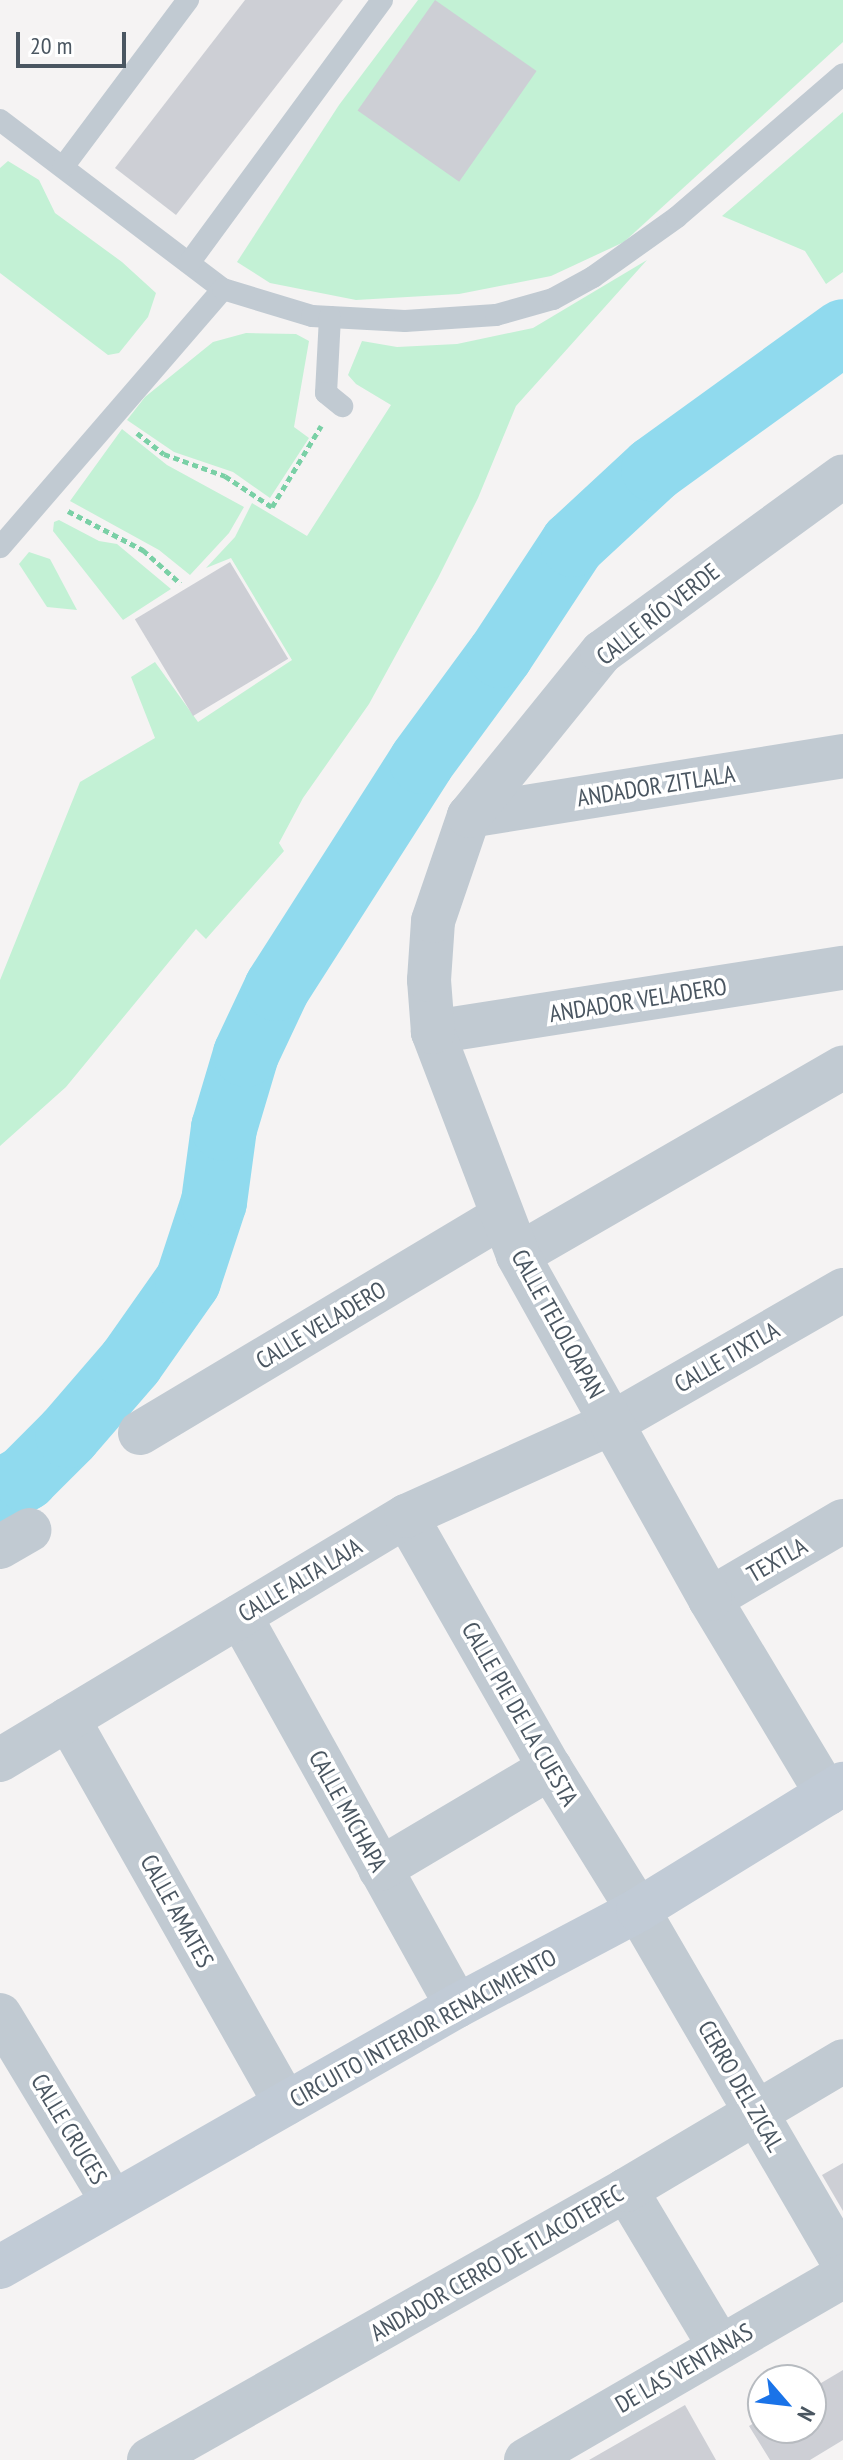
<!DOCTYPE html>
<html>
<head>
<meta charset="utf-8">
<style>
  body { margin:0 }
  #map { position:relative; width:843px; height:2460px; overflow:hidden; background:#f5f3f3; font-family:"PT Sans Narrow",sans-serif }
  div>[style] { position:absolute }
  .green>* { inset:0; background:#c3f1d5 }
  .river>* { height:66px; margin:-33px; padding:0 33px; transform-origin:33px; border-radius:33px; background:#90daee }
  .building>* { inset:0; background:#cdcfd5; transform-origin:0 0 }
  .path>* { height:5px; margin-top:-2.5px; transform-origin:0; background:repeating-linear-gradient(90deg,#7ad0a6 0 6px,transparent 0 10px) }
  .service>* { height:22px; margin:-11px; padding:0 11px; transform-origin:11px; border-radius:11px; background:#c1cad2 }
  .minor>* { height:44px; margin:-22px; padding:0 22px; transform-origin:22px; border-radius:22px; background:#c1cad2 }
  .secondary>* { height:44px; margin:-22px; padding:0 22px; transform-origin:22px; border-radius:22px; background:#c1cbd6 }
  span { translate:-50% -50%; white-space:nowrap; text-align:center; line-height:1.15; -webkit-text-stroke:7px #fff; paint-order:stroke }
  .street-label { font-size:24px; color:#4a5661 }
  .north { position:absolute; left:747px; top:2364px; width:80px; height:80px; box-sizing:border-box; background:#fff; border:2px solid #b7bbc0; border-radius:50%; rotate:118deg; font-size:22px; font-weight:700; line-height:32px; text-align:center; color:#4a5661 }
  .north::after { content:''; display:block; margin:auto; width:28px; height:36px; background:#1a73e8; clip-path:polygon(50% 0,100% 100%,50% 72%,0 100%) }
  .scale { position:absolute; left:16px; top:32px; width:110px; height:36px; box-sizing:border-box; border:4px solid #4a5661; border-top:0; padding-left:10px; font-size:24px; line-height:28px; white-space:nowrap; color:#4a5661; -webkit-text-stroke:6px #fff; paint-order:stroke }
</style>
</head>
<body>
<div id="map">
  <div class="green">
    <div style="clip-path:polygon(418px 0,843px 0,843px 42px,624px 242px,551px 276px,459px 294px,356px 300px,270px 283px,237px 262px,339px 105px)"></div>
    <div style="clip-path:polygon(843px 112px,843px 272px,826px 284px,805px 251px,722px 216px)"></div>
    <div style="clip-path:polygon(8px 161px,39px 180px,55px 213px,122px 262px,156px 293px,148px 317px,119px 353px,108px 355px,0 273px,0 168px)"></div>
    <div style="clip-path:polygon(647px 260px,516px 406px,478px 498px,438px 578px,369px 704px,303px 798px,279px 843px,284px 851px,206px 939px,196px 929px,66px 1087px,0 1146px,0 980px,80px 782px,155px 738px,131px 677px,155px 662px,198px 722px,292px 660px,231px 558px,206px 568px,235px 537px,252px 503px,307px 536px,391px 405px,356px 384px,348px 375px,362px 341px,397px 347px,457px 344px,533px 328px)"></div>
    <div style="clip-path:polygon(246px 333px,296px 334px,309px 341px,294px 427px,309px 438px,270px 498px,233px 472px,174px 452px,127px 420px,145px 397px,213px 342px)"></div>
    <div style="clip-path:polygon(122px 429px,167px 465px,244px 507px,229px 533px,190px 575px,159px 550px,70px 501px)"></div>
    <div style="clip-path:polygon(59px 520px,99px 541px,117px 544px,171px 589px,123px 620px,53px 531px,54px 522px)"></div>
    <div style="clip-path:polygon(29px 552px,50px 559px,77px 610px,47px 607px,19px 564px)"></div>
  </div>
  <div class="river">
    <div style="left:0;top:1492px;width:29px;rotate:-29deg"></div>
    <div style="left:25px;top:1478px;width:61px;rotate:-45deg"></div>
    <div style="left:68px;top:1435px;width:96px;rotate:-49.2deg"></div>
    <div style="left:131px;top:1362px;width:99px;rotate:-54.9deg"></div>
    <div style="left:188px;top:1281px;width:83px;rotate:-71.8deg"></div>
    <div style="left:214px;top:1202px;width:75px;rotate:-82.3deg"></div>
    <div style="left:224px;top:1128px;width:77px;rotate:-73.4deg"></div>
    <div style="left:246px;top:1054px;width:73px;rotate:-64.8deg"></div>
    <div style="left:277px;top:988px;width:269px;rotate:-57.4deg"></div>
    <div style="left:422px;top:761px;width:132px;rotate:-53.7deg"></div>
    <div style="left:500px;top:655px;width:133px;rotate:-56.7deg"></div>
    <div style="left:573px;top:544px;width:110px;rotate:-42.8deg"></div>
    <div style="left:654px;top:469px;width:233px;rotate:-35.9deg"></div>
  </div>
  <div class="building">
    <div style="clip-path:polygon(245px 0,343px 0,176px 215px,115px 168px)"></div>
    <div style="left:435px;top:0;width:124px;height:135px;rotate:35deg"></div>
    <div style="left:230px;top:562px;width:113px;height:111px;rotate:59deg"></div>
    <div style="clip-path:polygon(843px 2163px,843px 2211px,822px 2175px)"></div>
    <div style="clip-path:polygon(843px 2370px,843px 2440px,810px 2460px,770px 2460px,749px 2426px,763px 2418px,763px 2428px,811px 2428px,811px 2389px)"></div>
    <div style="clip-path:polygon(685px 2405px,716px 2460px,589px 2460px)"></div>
  </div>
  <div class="path">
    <div style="left:137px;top:433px;width:34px;rotate:38deg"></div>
    <div style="left:164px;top:454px;width:65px;rotate:19.8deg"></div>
    <div style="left:225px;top:476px;width:56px;rotate:33.4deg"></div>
    <div style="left:272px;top:507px;width:95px;rotate:-58.8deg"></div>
    <div style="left:68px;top:511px;width:85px;rotate:27.5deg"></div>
    <div style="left:143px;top:550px;width:50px;rotate:41.7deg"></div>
  </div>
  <div class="service">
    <div style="left:0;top:120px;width:280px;rotate:37.2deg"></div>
    <div style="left:223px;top:289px;width:341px;rotate:130.8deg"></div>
    <div style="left:63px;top:167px;width:209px;rotate:-53.2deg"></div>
    <div style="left:189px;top:263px;width:326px;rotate:-53.7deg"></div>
    <div style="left:223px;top:289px;width:93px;rotate:16.9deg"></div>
    <div style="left:312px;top:316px;width:93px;rotate:3.1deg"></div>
    <div style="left:405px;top:321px;width:91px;rotate:-3.8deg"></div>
    <div style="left:496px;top:315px;width:59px;rotate:-15.7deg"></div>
    <div style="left:553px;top:299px;width:46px;rotate:-28.8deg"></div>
    <div style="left:593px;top:277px;width:103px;rotate:-35.5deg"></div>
    <div style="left:677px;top:217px;width:219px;rotate:-40.7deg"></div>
    <div style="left:330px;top:317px;width:76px;rotate:93deg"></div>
    <div style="left:326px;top:393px;width:21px;rotate:39deg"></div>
  </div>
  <div class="minor">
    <div style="left:469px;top:816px;width:379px;rotate:-9.1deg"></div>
    <div style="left:433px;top:1032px;width:415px;rotate:-8.9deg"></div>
    <div style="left:518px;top:1255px;width:375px;rotate:-30deg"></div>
    <div style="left:140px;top:1433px;width:422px;rotate:-30.9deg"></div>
    <div style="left:406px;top:1516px;width:290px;rotate:60.3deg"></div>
    <div style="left:550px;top:1768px;width:167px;rotate:58.2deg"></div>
    <div style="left:638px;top:1910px;width:407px;rotate:59.8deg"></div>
    <div style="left:0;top:1547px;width:34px;rotate:-30deg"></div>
    <div style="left:710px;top:1599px;width:154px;rotate:-30.4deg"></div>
    <div style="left:240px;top:1616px;width:446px;rotate:60.9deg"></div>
    <div style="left:68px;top:1719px;width:442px;rotate:60.5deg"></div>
    <div style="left:0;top:1760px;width:474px;rotate:-31deg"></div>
    <div style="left:406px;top:1516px;width:226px;rotate:-24.3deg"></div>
    <div style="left:612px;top:1423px;width:267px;rotate:-29.9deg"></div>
    <div style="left:827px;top:1794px;width:227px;rotate:-121deg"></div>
    <div style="left:710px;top:1599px;width:394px;rotate:-119.2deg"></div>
    <div style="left:518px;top:1255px;width:239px;rotate:-110.9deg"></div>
    <div style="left:433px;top:1032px;width:52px;rotate:-94.4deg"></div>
    <div style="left:429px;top:980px;width:59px;rotate:-86.1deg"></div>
    <div style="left:433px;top:921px;width:111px;rotate:-71.1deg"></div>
    <div style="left:469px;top:816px;width:211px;rotate:-51deg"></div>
    <div style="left:602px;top:652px;width:298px;rotate:-36.1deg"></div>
    <div style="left:380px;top:1869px;width:198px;rotate:-30.7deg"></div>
    <div style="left:0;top:2015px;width:218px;rotate:58.9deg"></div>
    <div style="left:626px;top:2190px;width:183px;rotate:59.1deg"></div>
    <div style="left:149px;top:2460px;width:548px;rotate:-29.51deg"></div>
    <div style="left:626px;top:2190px;width:252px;rotate:-30.7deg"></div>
    <div style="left:526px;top:2460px;width:367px;rotate:-30.1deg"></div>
  </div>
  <div class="secondary">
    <div style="left:0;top:2267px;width:526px;rotate:-29.73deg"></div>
    <div style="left:457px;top:2006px;width:205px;rotate:-27.9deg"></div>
    <div style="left:638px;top:1910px;width:241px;rotate:-31.6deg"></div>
  </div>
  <div class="street-label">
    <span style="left:658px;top:614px;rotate:-38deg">CALLE RÍO VERDE</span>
    <span style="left:656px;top:786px;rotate:-9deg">ANDADOR ZITLALA</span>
    <span style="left:638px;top:1000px;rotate:-9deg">ANDADOR VELADERO</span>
    <span style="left:558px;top:1324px;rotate:61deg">CALLE TELOLOAPAN</span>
    <span style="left:321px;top:1325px;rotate:-31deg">CALLE VELADERO</span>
    <span style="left:727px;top:1357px;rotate:-30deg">CALLE TIXTLA</span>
    <span style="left:777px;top:1560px;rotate:-30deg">TEXTLA</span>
    <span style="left:300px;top:1580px;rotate:-31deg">CALLE ALTA LAJA</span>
    <span style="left:520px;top:1714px;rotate:60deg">CALLE PIE DE LA CUESTA</span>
    <span style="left:348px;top:1811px;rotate:61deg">CALLE MICHAPA</span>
    <span style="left:177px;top:1911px;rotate:61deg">CALLE AMATES</span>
    <span style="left:423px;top:2028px;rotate:-29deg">CIRCUITO INTERIOR RENACIMIENTO</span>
    <span style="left:741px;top:2086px;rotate:60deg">CERRO DEL ZICAL</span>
    <span style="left:69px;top:2129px;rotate:59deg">CALLE CRUCES</span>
    <span style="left:497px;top:2263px;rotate:-30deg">ANDADOR CERRO DE TLACOTEPEC</span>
    <span style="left:684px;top:2368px;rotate:-30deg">DE LAS VENTANAS</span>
  </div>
  <div class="north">N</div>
  <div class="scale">20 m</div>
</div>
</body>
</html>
